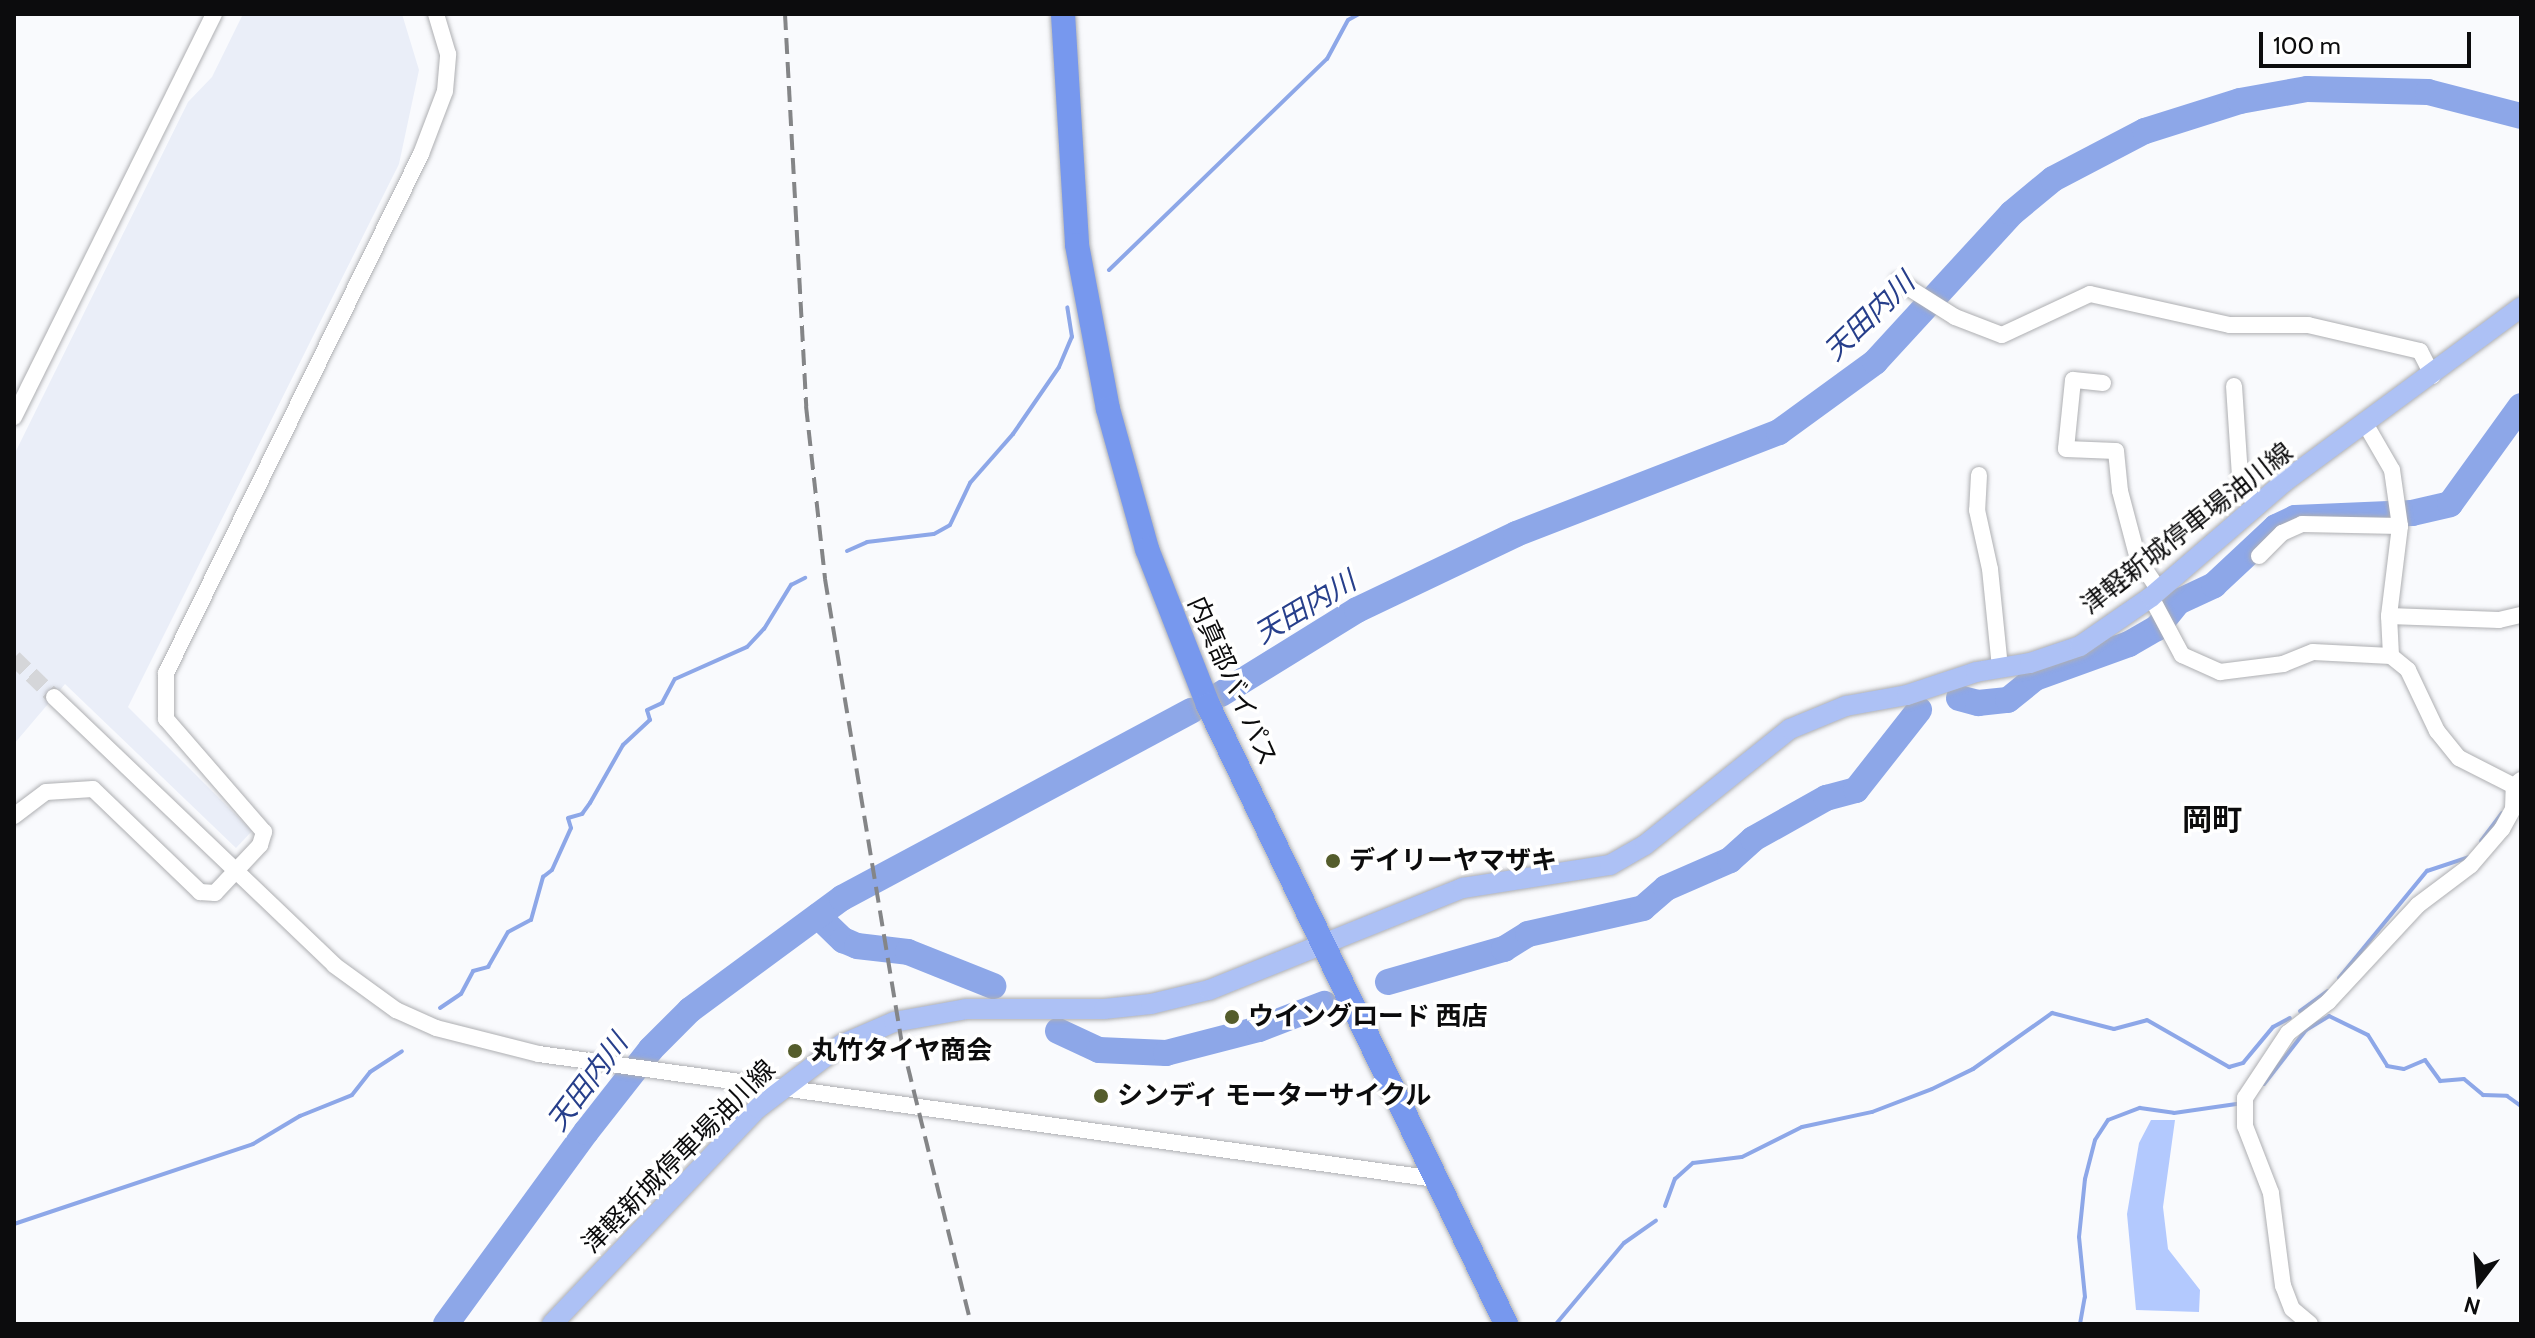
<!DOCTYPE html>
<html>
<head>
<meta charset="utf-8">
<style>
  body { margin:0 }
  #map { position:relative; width:2535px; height:1338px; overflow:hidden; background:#f9fafd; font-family:Cabin,"Noto Sans JP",sans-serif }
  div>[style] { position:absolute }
  .built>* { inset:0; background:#eaeef8 }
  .green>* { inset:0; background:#b3c9fe }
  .stream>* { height:4px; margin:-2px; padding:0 2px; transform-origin:2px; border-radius:2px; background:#8da7e8 }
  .river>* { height:26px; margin:-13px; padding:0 13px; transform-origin:13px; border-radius:13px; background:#8da7e8 }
  .minor-tunnel>* { height:16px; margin-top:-8px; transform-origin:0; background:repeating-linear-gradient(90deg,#d5d6d9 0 16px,transparent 0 24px) }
  .roads { filter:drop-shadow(0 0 2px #aeafb2) drop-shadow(0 0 2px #aeafb2) }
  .minor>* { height:16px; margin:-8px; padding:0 8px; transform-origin:8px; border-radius:8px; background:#fff }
  .major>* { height:20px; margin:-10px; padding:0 10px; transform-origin:10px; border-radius:10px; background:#adc1f5 }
  .highway>* { height:24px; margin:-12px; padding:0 12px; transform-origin:12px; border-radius:12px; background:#7798ee }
  .rail>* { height:4px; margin-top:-2px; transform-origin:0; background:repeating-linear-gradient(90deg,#848587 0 16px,transparent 0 24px) }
  .dots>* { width:22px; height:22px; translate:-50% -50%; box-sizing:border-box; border:4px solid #fff; border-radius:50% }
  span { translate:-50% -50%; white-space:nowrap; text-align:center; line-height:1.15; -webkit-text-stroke:7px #fff; paint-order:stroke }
  .street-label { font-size:26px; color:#0c0c0d }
  .poi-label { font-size:26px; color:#0c0c0d; font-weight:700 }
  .left { translate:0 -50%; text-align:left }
  .water-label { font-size:28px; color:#273f8b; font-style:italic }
  .quarter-label { font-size:30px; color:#0c0c0d; font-weight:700 }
  .frame { position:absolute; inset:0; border:16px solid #0c0c0d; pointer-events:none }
  .north { position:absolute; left:2439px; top:1242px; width:80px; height:80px; -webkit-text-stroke:6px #fff; paint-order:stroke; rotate:196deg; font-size:22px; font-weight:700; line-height:32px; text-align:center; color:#0c0c0d }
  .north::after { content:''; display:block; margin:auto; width:28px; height:36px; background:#0c0c0d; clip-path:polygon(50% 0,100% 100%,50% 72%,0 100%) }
  .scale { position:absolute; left:2259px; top:32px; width:212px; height:36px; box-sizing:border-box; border:4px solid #0c0c0d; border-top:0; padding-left:10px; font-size:24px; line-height:28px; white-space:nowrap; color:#0c0c0d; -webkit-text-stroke:6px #fff; paint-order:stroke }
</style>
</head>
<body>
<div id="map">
  <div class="built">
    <div style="clip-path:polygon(243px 14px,402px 14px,419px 70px,399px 164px,128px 707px,252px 831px,236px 848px,65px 684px,14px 744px,14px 455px,188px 102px,212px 77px)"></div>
  </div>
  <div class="green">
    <div style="clip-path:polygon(2151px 1120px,2175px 1120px,2163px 1207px,2168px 1249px,2200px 1290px,2199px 1312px,2136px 1310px,2127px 1214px,2139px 1143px)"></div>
  </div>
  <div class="stream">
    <div style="left:1109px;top:270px;width:303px;rotate:-44.1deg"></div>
    <div style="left:1327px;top:59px;width:44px;rotate:-61.7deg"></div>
    <div style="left:1348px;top:20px;width:13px;rotate:-29deg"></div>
    <div style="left:847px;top:551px;width:22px;rotate:-24deg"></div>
    <div style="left:867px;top:542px;width:67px;rotate:-6.8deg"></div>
    <div style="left:934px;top:534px;width:18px;rotate:-29deg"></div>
    <div style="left:950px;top:525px;width:47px;rotate:-64.5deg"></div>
    <div style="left:970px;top:483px;width:65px;rotate:-48.7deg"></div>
    <div style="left:1013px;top:434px;width:81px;rotate:-55.5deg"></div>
    <div style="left:1059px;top:367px;width:33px;rotate:-67deg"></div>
    <div style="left:1072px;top:337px;width:30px;rotate:-99deg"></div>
    <div style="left:2481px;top:841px;width:35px;rotate:-53deg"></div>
    <div style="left:2339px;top:978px;width:139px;rotate:-50.6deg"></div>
    <div style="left:2427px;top:871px;width:44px;rotate:-18.4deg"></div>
    <div style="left:440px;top:1008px;width:25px;rotate:-34deg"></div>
    <div style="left:461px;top:994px;width:26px;rotate:-62deg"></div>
    <div style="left:473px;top:971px;width:16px;rotate:-15deg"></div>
    <div style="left:488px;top:967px;width:40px;rotate:-60.3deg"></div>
    <div style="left:508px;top:932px;width:26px;rotate:-28deg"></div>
    <div style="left:531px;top:920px;width:45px;rotate:-74.4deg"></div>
    <div style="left:543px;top:877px;width:11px;rotate:-38deg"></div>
    <div style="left:552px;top:870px;width:46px;rotate:-65.7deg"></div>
    <div style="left:571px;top:828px;width:10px;rotate:-107deg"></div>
    <div style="left:568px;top:818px;width:15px;rotate:-16deg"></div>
    <div style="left:582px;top:814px;width:14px;rotate:-54deg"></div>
    <div style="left:590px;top:803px;width:67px;rotate:-60.4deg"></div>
    <div style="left:623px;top:745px;width:37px;rotate:-43deg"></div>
    <div style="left:650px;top:720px;width:10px;rotate:-107deg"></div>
    <div style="left:647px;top:710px;width:17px;rotate:-25deg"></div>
    <div style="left:662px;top:703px;width:27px;rotate:-62deg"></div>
    <div style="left:675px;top:679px;width:79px;rotate:-24deg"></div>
    <div style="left:747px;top:647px;width:25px;rotate:-47deg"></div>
    <div style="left:764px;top:629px;width:52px;rotate:-58.5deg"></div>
    <div style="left:791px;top:585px;width:16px;rotate:-27deg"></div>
    <div style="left:2300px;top:1011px;width:34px;rotate:-36deg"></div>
    <div style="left:2264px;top:1084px;width:68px;rotate:-52.1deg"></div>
    <div style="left:2306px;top:1030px;width:27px;rotate:-31deg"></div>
    <div style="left:2329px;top:1016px;width:43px;rotate:26deg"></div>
    <div style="left:2368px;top:1035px;width:36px;rotate:58deg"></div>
    <div style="left:2387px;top:1066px;width:17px;rotate:10deg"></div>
    <div style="left:2404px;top:1069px;width:23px;rotate:-23deg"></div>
    <div style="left:2425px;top:1060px;width:26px;rotate:54deg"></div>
    <div style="left:2440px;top:1081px;width:24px;rotate:-5deg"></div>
    <div style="left:2464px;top:1079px;width:25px;rotate:40deg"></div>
    <div style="left:2483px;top:1095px;width:24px;rotate:2deg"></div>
    <div style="left:2507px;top:1096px;width:17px;rotate:36deg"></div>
    <div style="left:1665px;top:1206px;width:29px;rotate:-70deg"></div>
    <div style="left:1675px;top:1179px;width:24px;rotate:-42deg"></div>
    <div style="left:1693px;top:1163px;width:49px;rotate:-7deg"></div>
    <div style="left:1742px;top:1157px;width:67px;rotate:-26.6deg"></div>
    <div style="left:1802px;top:1127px;width:72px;rotate:-12.1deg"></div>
    <div style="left:1872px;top:1112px;width:64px;rotate:-21deg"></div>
    <div style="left:1932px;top:1089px;width:46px;rotate:-26deg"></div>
    <div style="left:1973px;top:1069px;width:97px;rotate:-35.3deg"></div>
    <div style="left:2052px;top:1013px;width:64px;rotate:14.5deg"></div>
    <div style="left:2114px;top:1029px;width:34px;rotate:-15deg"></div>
    <div style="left:2147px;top:1020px;width:95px;rotate:29.8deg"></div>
    <div style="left:2229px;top:1067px;width:15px;rotate:-16deg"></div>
    <div style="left:2243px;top:1063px;width:47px;rotate:-50.2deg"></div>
    <div style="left:2273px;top:1027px;width:19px;rotate:-28deg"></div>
    <div style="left:14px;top:1224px;width:252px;rotate:-18.5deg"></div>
    <div style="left:253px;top:1144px;width:55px;rotate:-30.8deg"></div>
    <div style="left:300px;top:1116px;width:56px;rotate:-22deg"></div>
    <div style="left:352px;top:1095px;width:29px;rotate:-52deg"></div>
    <div style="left:370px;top:1072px;width:38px;rotate:-33deg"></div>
    <div style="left:1556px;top:1324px;width:106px;rotate:-50deg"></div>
    <div style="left:1624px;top:1243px;width:39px;rotate:-35deg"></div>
    <div style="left:2080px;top:1324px;width:27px;rotate:-80deg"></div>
    <div style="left:2085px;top:1297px;width:60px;rotate:-95.7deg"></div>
    <div style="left:2079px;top:1237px;width:58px;rotate:-84.1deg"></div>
    <div style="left:2085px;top:1179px;width:40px;rotate:-75.6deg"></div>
    <div style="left:2095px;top:1140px;width:24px;rotate:-57deg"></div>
    <div style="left:2108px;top:1120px;width:34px;rotate:-21deg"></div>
    <div style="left:2140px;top:1108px;width:34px;rotate:8deg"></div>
    <div style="left:2174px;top:1113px;width:63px;rotate:-8.3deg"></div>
  </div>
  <div class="river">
    <div style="left:1221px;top:694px;width:160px;rotate:-31.7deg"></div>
    <div style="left:1357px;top:610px;width:176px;rotate:-25.5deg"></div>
    <div style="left:1516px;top:534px;width:282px;rotate:-21.2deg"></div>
    <div style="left:1779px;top:432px;width:119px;rotate:-36.1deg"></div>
    <div style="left:1875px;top:362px;width:202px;rotate:-47.4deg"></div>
    <div style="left:2012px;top:213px;width:53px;rotate:-39.7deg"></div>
    <div style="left:2053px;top:179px;width:104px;rotate:-27.6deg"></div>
    <div style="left:2145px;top:131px;width:100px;rotate:-17.5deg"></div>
    <div style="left:2240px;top:101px;width:68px;rotate:-10.2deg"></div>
    <div style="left:2307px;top:89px;width:121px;rotate:1.4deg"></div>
    <div style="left:2428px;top:92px;width:96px;rotate:14.5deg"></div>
    <div style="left:1959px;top:698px;width:20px;rotate:15deg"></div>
    <div style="left:1978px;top:703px;width:30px;rotate:-6deg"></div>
    <div style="left:2008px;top:700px;width:35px;rotate:-39deg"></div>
    <div style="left:2035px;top:678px;width:100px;rotate:-19.9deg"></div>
    <div style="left:2129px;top:644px;width:32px;rotate:-30deg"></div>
    <div style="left:2157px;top:628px;width:33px;rotate:-51deg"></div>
    <div style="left:2178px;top:602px;width:40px;rotate:-25deg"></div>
    <div style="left:2214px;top:585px;width:85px;rotate:-43.1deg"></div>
    <div style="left:2276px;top:527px;width:21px;rotate:-25deg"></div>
    <div style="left:2295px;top:518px;width:117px;rotate:-2.4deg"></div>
    <div style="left:2412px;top:513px;width:39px;rotate:-13deg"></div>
    <div style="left:2450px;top:504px;width:121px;rotate:-54.1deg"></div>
    <div style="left:818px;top:916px;width:35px;rotate:44deg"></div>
    <div style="left:843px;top:940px;width:15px;rotate:23deg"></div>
    <div style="left:857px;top:946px;width:51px;rotate:6.7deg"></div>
    <div style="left:908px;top:952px;width:92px;rotate:21.8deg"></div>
    <div style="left:1388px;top:982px;width:121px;rotate:-15.9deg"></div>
    <div style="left:1504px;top:949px;width:28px;rotate:-32deg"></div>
    <div style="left:1528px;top:934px;width:118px;rotate:-12.7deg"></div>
    <div style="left:1643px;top:908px;width:30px;rotate:-41deg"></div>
    <div style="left:1666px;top:888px;width:70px;rotate:-23.6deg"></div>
    <div style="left:1730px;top:860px;width:31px;rotate:-42deg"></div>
    <div style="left:1753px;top:839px;width:84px;rotate:-29.3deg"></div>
    <div style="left:1826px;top:798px;width:31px;rotate:-15deg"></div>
    <div style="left:1856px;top:790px;width:102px;rotate:-51.8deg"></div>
    <div style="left:1058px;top:1031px;width:45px;rotate:24.9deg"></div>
    <div style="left:1099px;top:1050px;width:67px;rotate:2.6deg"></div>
    <div style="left:1166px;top:1053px;width:96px;rotate:-14.5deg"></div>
    <div style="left:1259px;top:1029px;width:70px;rotate:-21deg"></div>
    <div style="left:446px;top:1324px;width:238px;rotate:-53.9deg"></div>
    <div style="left:586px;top:1132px;width:105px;rotate:-51.9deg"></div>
    <div style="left:651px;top:1049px;width:55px;rotate:-45deg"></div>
    <div style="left:690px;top:1010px;width:189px;rotate:-36.4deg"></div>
    <div style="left:842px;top:898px;width:396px;rotate:-28.2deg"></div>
  </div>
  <div class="minor-tunnel">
    <div style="left:14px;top:658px;width:56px;rotate:44.3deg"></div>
  </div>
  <div class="roads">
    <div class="minor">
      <div style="left:1898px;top:281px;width:67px;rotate:32.3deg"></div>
      <div style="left:1955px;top:317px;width:50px;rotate:21deg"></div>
      <div style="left:2002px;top:335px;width:97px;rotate:-25deg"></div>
      <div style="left:2090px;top:294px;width:143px;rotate:12.5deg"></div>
      <div style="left:2230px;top:325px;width:78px"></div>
      <div style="left:2308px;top:325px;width:115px;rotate:13.1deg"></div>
      <div style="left:2420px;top:351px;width:28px;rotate:63deg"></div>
      <div style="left:2103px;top:383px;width:30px;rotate:-174deg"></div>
      <div style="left:2073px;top:380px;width:69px;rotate:95.8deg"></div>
      <div style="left:2066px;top:449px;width:50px;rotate:2.3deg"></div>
      <div style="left:2116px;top:451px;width:40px;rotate:84.3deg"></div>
      <div style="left:2120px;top:491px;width:70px;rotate:75.2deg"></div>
      <div style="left:2138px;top:559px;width:37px;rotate:56deg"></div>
      <div style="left:2234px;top:386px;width:91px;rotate:86.2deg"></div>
      <div style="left:2240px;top:477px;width:32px;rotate:62deg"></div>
      <div style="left:14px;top:417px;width:450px;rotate:-63.6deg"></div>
      <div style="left:2366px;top:425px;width:52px;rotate:60deg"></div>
      <div style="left:2392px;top:470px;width:57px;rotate:81.9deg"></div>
      <div style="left:1979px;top:475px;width:35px;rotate:93deg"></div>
      <div style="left:1977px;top:510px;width:60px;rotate:77.6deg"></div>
      <div style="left:1990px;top:569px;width:100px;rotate:84.2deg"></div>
      <div style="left:2259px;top:556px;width:33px;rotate:-45deg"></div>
      <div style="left:2282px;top:533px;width:22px;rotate:-24deg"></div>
      <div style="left:2302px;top:524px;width:98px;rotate:1.2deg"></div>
      <div style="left:2400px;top:526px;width:91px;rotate:97deg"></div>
      <div style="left:2389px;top:616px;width:40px;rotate:87.1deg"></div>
      <div style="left:2151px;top:597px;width:66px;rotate:61.9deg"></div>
      <div style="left:2182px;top:655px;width:42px;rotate:24.1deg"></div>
      <div style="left:2220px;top:672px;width:64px;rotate:-7.2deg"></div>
      <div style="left:2283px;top:664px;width:32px;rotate:-22deg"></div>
      <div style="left:2313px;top:652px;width:78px;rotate:2.9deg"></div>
      <div style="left:2391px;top:656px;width:22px;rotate:39deg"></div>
      <div style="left:2408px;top:670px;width:68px;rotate:64.6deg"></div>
      <div style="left:2437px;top:731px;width:35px;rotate:51deg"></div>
      <div style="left:2459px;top:758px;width:62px;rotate:27deg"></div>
      <div style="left:2389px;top:616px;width:110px;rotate:2.1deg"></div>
      <div style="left:2499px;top:620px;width:23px;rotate:-13deg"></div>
      <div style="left:54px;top:697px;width:388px;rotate:43.7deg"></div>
      <div style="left:334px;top:965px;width:77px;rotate:36deg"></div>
      <div style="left:396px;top:1010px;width:44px;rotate:24.2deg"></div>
      <div style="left:436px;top:1028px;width:106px;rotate:14.2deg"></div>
      <div style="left:539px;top:1054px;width:905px;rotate:7.94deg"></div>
      <div style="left:14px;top:816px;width:40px;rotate:-37deg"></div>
      <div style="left:46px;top:792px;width:47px;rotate:-3.7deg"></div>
      <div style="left:93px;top:789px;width:149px;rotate:43.9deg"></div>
      <div style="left:200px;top:892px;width:15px;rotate:4deg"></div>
      <div style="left:215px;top:893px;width:66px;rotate:-46.8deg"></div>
      <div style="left:260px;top:845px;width:14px;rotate:-73deg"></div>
      <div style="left:264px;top:832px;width:150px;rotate:-130.9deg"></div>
      <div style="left:166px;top:719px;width:46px;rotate:-90deg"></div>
      <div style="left:166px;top:673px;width:578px;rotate:-63.83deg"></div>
      <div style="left:421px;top:154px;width:67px;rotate:-69.1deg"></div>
      <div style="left:445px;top:91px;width:37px;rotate:-85deg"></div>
      <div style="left:448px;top:54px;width:42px;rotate:-106.7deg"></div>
      <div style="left:2310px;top:1324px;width:23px;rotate:-140deg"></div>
      <div style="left:2292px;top:1309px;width:25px;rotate:-111deg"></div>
      <div style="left:2283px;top:1286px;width:94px;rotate:-97.4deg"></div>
      <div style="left:2271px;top:1193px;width:72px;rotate:-111.2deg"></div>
      <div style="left:2245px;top:1126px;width:28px;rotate:-90deg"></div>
      <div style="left:2245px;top:1098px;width:78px;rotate:-56.5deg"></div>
      <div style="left:2288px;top:1033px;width:51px;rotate:-37.8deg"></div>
      <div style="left:2328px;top:1002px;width:132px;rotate:-47.1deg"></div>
      <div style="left:2418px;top:905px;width:66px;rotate:-37deg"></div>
      <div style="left:2471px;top:865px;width:48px;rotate:-49.3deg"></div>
      <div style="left:2502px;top:829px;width:23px;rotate:-61deg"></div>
      <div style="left:2513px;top:809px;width:23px;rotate:-88deg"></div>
      <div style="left:2514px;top:786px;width:9px;rotate:-41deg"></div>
    </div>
    <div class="major">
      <div style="left:552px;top:1324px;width:298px;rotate:-46.4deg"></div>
      <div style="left:758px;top:1108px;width:104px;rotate:-37.2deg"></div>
      <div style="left:841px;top:1045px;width:58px;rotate:-23.5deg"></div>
      <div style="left:894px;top:1022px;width:73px;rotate:-10.2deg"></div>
      <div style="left:966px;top:1009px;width:138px"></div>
      <div style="left:1104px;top:1009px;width:47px;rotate:-6.1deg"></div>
      <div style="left:1151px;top:1004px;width:60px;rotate:-13.6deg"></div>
      <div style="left:1209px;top:990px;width:274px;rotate:-21.9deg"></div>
      <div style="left:1463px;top:888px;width:149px;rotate:-8.9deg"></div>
      <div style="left:1610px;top:865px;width:40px;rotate:-29.7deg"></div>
      <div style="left:1645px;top:845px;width:186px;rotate:-38.7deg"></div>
      <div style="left:1790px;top:729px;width:61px;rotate:-22.3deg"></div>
      <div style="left:1846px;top:706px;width:62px;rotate:-10.2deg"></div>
      <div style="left:1907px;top:695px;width:73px;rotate:-18.4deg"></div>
      <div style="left:1976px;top:672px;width:55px;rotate:-9.5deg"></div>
      <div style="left:2030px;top:663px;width:53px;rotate:-18.8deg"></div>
      <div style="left:2080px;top:646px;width:86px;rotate:-34.6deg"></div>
      <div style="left:2151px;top:597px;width:176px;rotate:-40.8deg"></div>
      <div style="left:2284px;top:482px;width:295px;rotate:-36.4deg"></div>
    </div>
    <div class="highway">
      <div style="left:1063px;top:14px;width:231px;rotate:86.5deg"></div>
      <div style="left:1077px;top:245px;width:167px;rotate:79.3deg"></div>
      <div style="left:1108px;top:409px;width:145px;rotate:74.4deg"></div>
      <div style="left:1147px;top:549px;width:168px;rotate:68.6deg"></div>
      <div style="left:1208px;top:705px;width:687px;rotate:64.29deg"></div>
    </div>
  </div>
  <div class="rail">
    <div style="left:785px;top:14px;width:393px;rotate:86.9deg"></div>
    <div style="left:806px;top:406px;width:174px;rotate:83.7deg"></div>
    <div style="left:825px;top:579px;width:470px;rotate:80.6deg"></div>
    <div style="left:902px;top:1043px;width:289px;rotate:76.2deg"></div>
  </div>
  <div class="dots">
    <div style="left:1333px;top:861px;background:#555d2c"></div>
    <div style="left:1232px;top:1017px;background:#555d2c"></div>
    <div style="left:795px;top:1051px;background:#555d2c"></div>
    <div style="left:1101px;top:1096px;background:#555d2c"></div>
  </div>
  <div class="street-label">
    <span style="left:2187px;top:529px;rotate:-38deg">津軽新城停車場油川線</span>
    <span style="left:1232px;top:681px;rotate:66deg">内真部バイパス</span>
    <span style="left:679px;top:1157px;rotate:-45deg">津軽新城停車場油川線</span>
  </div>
  <div class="poi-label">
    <span class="left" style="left:1349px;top:861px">デイリーヤマザキ</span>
    <span class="left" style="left:1248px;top:1017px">ウイングロード 西店</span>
    <span class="left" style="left:811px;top:1051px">丸竹タイヤ商会</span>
    <span class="left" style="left:1117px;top:1096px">シンディ モーターサイクル</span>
  </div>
  <div class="water-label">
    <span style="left:1869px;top:316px;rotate:-44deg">天田内川</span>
    <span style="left:1305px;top:607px;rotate:-31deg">天田内川</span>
    <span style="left:587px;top:1082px;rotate:-53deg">天田内川</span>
  </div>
  <div class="quarter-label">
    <span style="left:2212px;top:820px">岡町</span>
  </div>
  <div class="frame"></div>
  <div class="north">N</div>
  <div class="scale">100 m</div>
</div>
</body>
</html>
